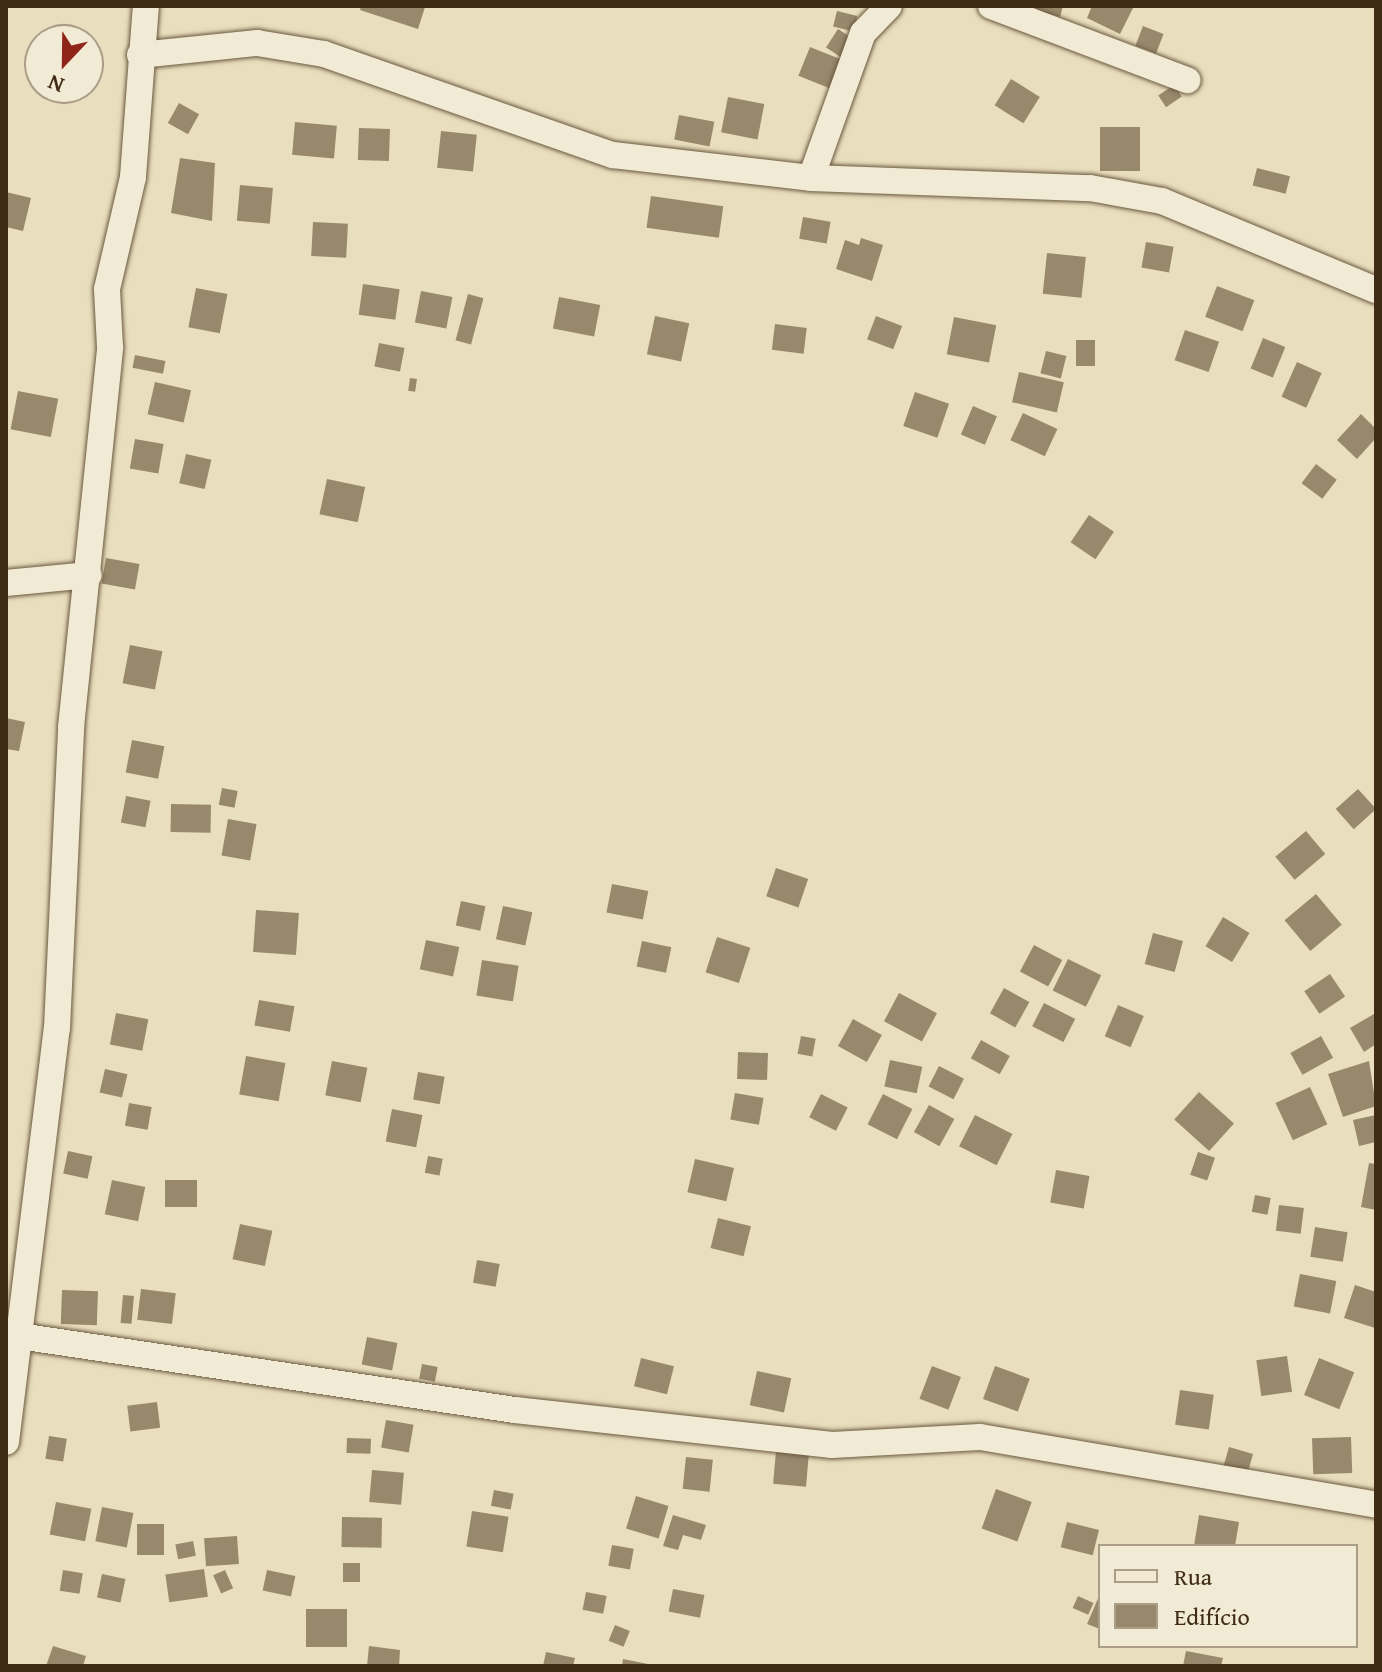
<!DOCTYPE html>
<html>
<head>
<meta charset="utf-8">
<style>
  body { margin:0 }
  #map { position:relative; width:1382px; height:1672px; overflow:hidden; background:#e9debd; font-family:"Gentium Book Plus",serif }
  div>[style] { position:absolute }
  .building>* { inset:0; background:#98896c; transform-origin:0 0 }
  .roads { filter:drop-shadow(0 0 2px #6a583f) drop-shadow(0 0 2px #6a583f) }
  .minor>* { height:26px; margin:-13px; padding:0 13px; transform-origin:13px; border-radius:13px; background:#f1ead4 }
  span { translate:-50% -50%; white-space:nowrap; text-align:center; line-height:1.15; -webkit-text-stroke:6px #f1ead4; paint-order:stroke }
  .frame { position:absolute; inset:0; border:8px solid #402c15; pointer-events:none }
  .legend { position:absolute; left:1098px; top:1544px; width:260px; height:104px; box-sizing:border-box; background:#f1ead4; border:2px solid #aa9e88; margin:0; padding:10px 14px; list-style:none; font-size:24px; color:#402c15 }
  .legend li { display:flex; align-items:center; gap:16px; height:40px }
  .legend b { width:40px; border:2px solid #aa9e88 }
  .north { position:absolute; left:24px; top:24px; width:80px; height:80px; box-sizing:border-box; background:#f1ead4; border:2px solid #aa9e88; border-radius:50%; rotate:202deg; font-size:22px; font-weight:700; line-height:32px; text-align:center; color:#402c15 }
  .north::after { content:''; display:block; margin:auto; width:28px; height:36px; background:#8f2418; clip-path:polygon(50% 0,100% 100%,50% 72%,0 100%) }
</style>
</head>
<body>
<div id="map">
  <div class="building">
    <div style="clip-path:polygon(361px 6px,423px 6px,425px 7px,418px 29px,360px 10px)"></div>
    <div style="clip-path:polygon(1037px 6px,1063px 6px,1060px 17px,1036px 10px)"></div>
    <div style="clip-path:polygon(1092px 6px,1134px 6px,1120px 34px,1087px 18px)"></div>
    <div style="left:837px;top:11px;width:21px;height:16px;rotate:14deg"></div>
    <div style="left:1143px;top:26px;width:22px;height:21px;rotate:21deg"></div>
    <div style="left:838px;top:29px;width:17px;height:22px;rotate:33deg"></div>
    <div style="left:810px;top:47px;width:37px;height:31px;rotate:22deg"></div>
    <div style="left:1011px;top:79px;width:34px;height:31px;rotate:32deg"></div>
    <div style="left:1174px;top:85px;width:14px;height:19px;rotate:56deg"></div>
    <div style="left:728px;top:97px;width:37px;height:36px;rotate:11deg"></div>
    <div style="left:179px;top:103px;width:23px;height:23px;rotate:29deg"></div>
    <div style="left:679px;top:115px;width:36px;height:25px;rotate:11deg"></div>
    <div style="left:295px;top:122px;width:42px;height:33px;rotate:5deg"></div>
    <div style="left:1100px;top:127px;width:40px;height:44px"></div>
    <div style="left:359px;top:128px;width:31px;height:32px;rotate:2deg"></div>
    <div style="left:441px;top:131px;width:36px;height:37px;rotate:6deg"></div>
    <div style="clip-path:polygon(180px 158px,215px 163px,212px 221px,171px 213px)"></div>
    <div style="left:1257px;top:168px;width:34px;height:18px;rotate:14deg"></div>
    <div style="left:240px;top:185px;width:33px;height:36px;rotate:5deg"></div>
    <div style="clip-path:polygon(6px 192px,31px 198px,23px 231px,6px 227px)"></div>
    <div style="left:651px;top:196px;width:73px;height:32px;rotate:8deg"></div>
    <div style="left:803px;top:217px;width:28px;height:22px;rotate:10deg"></div>
    <div style="left:313px;top:222px;width:35px;height:34px;rotate:3deg"></div>
    <div style="clip-path:polygon(861px 238px,883px 245px,872px 281px,836px 269px,845px 240px,859px 245px)"></div>
    <div style="left:1146px;top:242px;width:28px;height:26px;rotate:10deg"></div>
    <div style="left:1047px;top:253px;width:39px;height:41px;rotate:6deg"></div>
    <div style="left:363px;top:284px;width:37px;height:31px;rotate:8deg"></div>
    <div style="left:1217px;top:286px;width:40px;height:33px;rotate:21deg"></div>
    <div style="left:196px;top:288px;width:32px;height:40px;rotate:11deg"></div>
    <div style="left:421px;top:291px;width:32px;height:32px;rotate:11deg"></div>
    <div style="left:468px;top:294px;width:16px;height:48px;rotate:15deg"></div>
    <div style="left:559px;top:297px;width:42px;height:32px;rotate:11deg"></div>
    <div style="left:655px;top:316px;width:35px;height:39px;rotate:12deg"></div>
    <div style="left:876px;top:316px;width:28px;height:25px;rotate:21deg"></div>
    <div style="left:954px;top:317px;width:43px;height:38px;rotate:11deg"></div>
    <div style="left:775px;top:324px;width:32px;height:26px;rotate:7deg"></div>
    <div style="left:1185px;top:330px;width:36px;height:32px;rotate:19deg"></div>
    <div style="left:1263px;top:338px;width:24px;height:33px;rotate:22deg"></div>
    <div style="left:1076px;top:340px;width:19px;height:26px"></div>
    <div style="left:379px;top:343px;width:26px;height:24px;rotate:11deg"></div>
    <div style="left:1046px;top:351px;width:21px;height:23px;rotate:14deg"></div>
    <div style="left:135px;top:355px;width:31px;height:13px;rotate:11deg"></div>
    <div style="left:1297px;top:362px;width:27px;height:38px;rotate:24deg"></div>
    <div style="left:1019px;top:372px;width:46px;height:31px;rotate:13deg"></div>
    <div style="left:410px;top:378px;width:7px;height:13px;rotate:8deg"></div>
    <div style="left:155px;top:382px;width:37px;height:33px;rotate:13deg"></div>
    <div style="left:18px;top:391px;width:41px;height:39px;rotate:11deg"></div>
    <div style="left:915px;top:392px;width:36px;height:36px;rotate:19deg"></div>
    <div style="left:973px;top:406px;width:26px;height:31px;rotate:23deg"></div>
    <div style="left:1023px;top:413px;width:38px;height:30px;rotate:25deg"></div>
    <div style="clip-path:polygon(1361px 414px,1376px 429px,1376px 438px,1357px 459px,1337px 440px)"></div>
    <div style="left:135px;top:439px;width:29px;height:30px;rotate:10deg"></div>
    <div style="left:186px;top:454px;width:26px;height:30px;rotate:13deg"></div>
    <div style="left:1316px;top:464px;width:26px;height:24px;rotate:37deg"></div>
    <div style="left:327px;top:479px;width:39px;height:36px;rotate:12deg"></div>
    <div style="left:1089px;top:515px;width:30px;height:33px;rotate:34deg"></div>
    <div style="left:106px;top:558px;width:34px;height:26px;rotate:10deg"></div>
    <div style="left:130px;top:645px;width:33px;height:39px;rotate:11deg"></div>
    <div style="clip-path:polygon(6px 718px,25px 722px,19px 751px,6px 749px)"></div>
    <div style="left:132px;top:740px;width:33px;height:33px;rotate:11deg"></div>
    <div style="left:222px;top:788px;width:16px;height:17px;rotate:11deg"></div>
    <div style="left:1358px;top:789px;width:27px;height:30px;rotate:48deg"></div>
    <div style="left:126px;top:796px;width:25px;height:27px;rotate:11deg"></div>
    <div style="left:171px;top:804px;width:40px;height:28px;rotate:1deg"></div>
    <div style="left:228px;top:819px;width:29px;height:37px;rotate:10deg"></div>
    <div style="left:1306px;top:831px;width:30px;height:40px;rotate:50deg"></div>
    <div style="left:776px;top:868px;width:34px;height:30px;rotate:19deg"></div>
    <div style="left:612px;top:884px;width:37px;height:29px;rotate:11deg"></div>
    <div style="left:1316px;top:894px;width:40px;height:41px;rotate:50deg"></div>
    <div style="left:461px;top:901px;width:25px;height:25px;rotate:12deg"></div>
    <div style="left:503px;top:906px;width:30px;height:34px;rotate:12deg"></div>
    <div style="left:256px;top:910px;width:43px;height:42px;rotate:4deg"></div>
    <div style="left:1223px;top:917px;width:31px;height:34px;rotate:31deg"></div>
    <div style="left:1153px;top:933px;width:31px;height:32px;rotate:15deg"></div>
    <div style="left:717px;top:937px;width:35px;height:37px;rotate:18deg"></div>
    <div style="left:426px;top:940px;width:34px;height:30px;rotate:12deg"></div>
    <div style="left:642px;top:941px;width:30px;height:26px;rotate:12deg"></div>
    <div style="left:1034px;top:945px;width:32px;height:30px;rotate:28deg"></div>
    <div style="left:1068px;top:959px;width:37px;height:35px;rotate:26deg"></div>
    <div style="left:482px;top:960px;width:37px;height:36px;rotate:9deg"></div>
    <div style="left:1330px;top:974px;width:27px;height:31px;rotate:56deg"></div>
    <div style="left:1004px;top:988px;width:29px;height:29px;rotate:29deg"></div>
    <div style="left:899px;top:993px;width:43px;height:32px;rotate:28deg"></div>
    <div style="left:259px;top:1000px;width:36px;height:26px;rotate:10deg"></div>
    <div style="left:1044px;top:1003px;width:35px;height:26px;rotate:27deg"></div>
    <div style="left:1118px;top:1005px;width:28px;height:34px;rotate:23deg"></div>
    <div style="left:116px;top:1013px;width:33px;height:32px;rotate:11deg"></div>
    <div style="clip-path:polygon(1374px 1014px,1376px 1044px,1364px 1052px,1350px 1028px)"></div>
    <div style="left:853px;top:1019px;width:33px;height:31px;rotate:29deg"></div>
    <div style="left:801px;top:1036px;width:15px;height:18px;rotate:11deg"></div>
    <div style="left:1321px;top:1036px;width:25px;height:35px;rotate:61deg"></div>
    <div style="left:981px;top:1040px;width:33px;height:21px;rotate:29deg"></div>
    <div style="left:738px;top:1052px;width:30px;height:27px;rotate:2deg"></div>
    <div style="left:246px;top:1056px;width:40px;height:39px;rotate:10deg"></div>
    <div style="left:890px;top:1060px;width:33px;height:27px;rotate:12deg"></div>
    <div style="left:332px;top:1061px;width:36px;height:35px;rotate:11deg"></div>
    <div style="clip-path:polygon(1369px 1061px,1376px 1106px,1343px 1117px,1328px 1074px)"></div>
    <div style="left:939px;top:1066px;width:28px;height:23px;rotate:27deg"></div>
    <div style="left:105px;top:1069px;width:23px;height:24px;rotate:13deg"></div>
    <div style="left:418px;top:1072px;width:27px;height:28px;rotate:10deg"></div>
    <div style="left:1310px;top:1087px;width:41px;height:38px;rotate:65deg"></div>
    <div style="left:1199px;top:1092px;width:47px;height:37px;rotate:42deg"></div>
    <div style="left:735px;top:1093px;width:29px;height:27px;rotate:10deg"></div>
    <div style="left:821px;top:1094px;width:30px;height:26px;rotate:27deg"></div>
    <div style="left:883px;top:1094px;width:33px;height:34px;rotate:27deg"></div>
    <div style="left:129px;top:1103px;width:23px;height:23px;rotate:10deg"></div>
    <div style="left:929px;top:1105px;width:29px;height:31px;rotate:29deg"></div>
    <div style="left:392px;top:1109px;width:31px;height:33px;rotate:11deg"></div>
    <div style="left:975px;top:1115px;width:42px;height:35px;rotate:27deg"></div>
    <div style="clip-path:polygon(1376px 1115px,1376px 1142px,1359px 1146px,1353px 1120px)"></div>
    <div style="left:68px;top:1151px;width:25px;height:23px;rotate:12deg"></div>
    <div style="left:1198px;top:1152px;width:18px;height:24px;rotate:19deg"></div>
    <div style="left:428px;top:1156px;width:15px;height:17px;rotate:11deg"></div>
    <div style="left:695px;top:1159px;width:40px;height:34px;rotate:13deg"></div>
    <div style="clip-path:polygon(1369px 1163px,1376px 1164px,1376px 1210px,1361px 1207px)"></div>
    <div style="left:1056px;top:1170px;width:34px;height:33px;rotate:10deg"></div>
    <div style="left:112px;top:1180px;width:34px;height:35px;rotate:12deg"></div>
    <div style="left:165px;top:1180px;width:32px;height:27px"></div>
    <div style="left:1255px;top:1195px;width:16px;height:17px;rotate:11deg"></div>
    <div style="left:1279px;top:1205px;width:25px;height:26px;rotate:7deg"></div>
    <div style="left:718px;top:1218px;width:34px;height:31px;rotate:14deg"></div>
    <div style="left:240px;top:1224px;width:33px;height:36px;rotate:12deg"></div>
    <div style="left:1315px;top:1227px;width:33px;height:30px;rotate:9deg"></div>
    <div style="left:477px;top:1260px;width:23px;height:23px;rotate:10deg"></div>
    <div style="left:1300px;top:1274px;width:37px;height:33px;rotate:11deg"></div>
    <div style="clip-path:polygon(1355px 1285px,1376px 1292px,1375px 1328px,1344px 1318px)"></div>
    <div style="left:141px;top:1289px;width:35px;height:31px;rotate:7deg"></div>
    <div style="left:62px;top:1290px;width:36px;height:34px;rotate:2deg"></div>
    <div style="left:123px;top:1295px;width:11px;height:28px;rotate:5deg"></div>
    <div style="left:367px;top:1337px;width:31px;height:28px;rotate:11deg"></div>
    <div style="left:1287px;top:1356px;width:36px;height:31px;rotate:82deg"></div>
    <div style="left:641px;top:1358px;width:34px;height:29px;rotate:14deg"></div>
    <div style="left:1319px;top:1358px;width:38px;height:40px;rotate:22deg"></div>
    <div style="left:422px;top:1364px;width:16px;height:15px;rotate:11deg"></div>
    <div style="left:932px;top:1366px;width:31px;height:35px;rotate:21deg"></div>
    <div style="left:995px;top:1366px;width:37px;height:35px;rotate:20deg"></div>
    <div style="left:757px;top:1371px;width:35px;height:35px;rotate:12deg"></div>
    <div style="left:1180px;top:1390px;width:34px;height:35px;rotate:8deg"></div>
    <div style="left:157px;top:1402px;width:26px;height:30px;rotate:83deg"></div>
    <div style="left:386px;top:1420px;width:28px;height:28px;rotate:10deg"></div>
    <div style="left:49px;top:1436px;width:18px;height:23px;rotate:9deg"></div>
    <div style="left:1351px;top:1437px;width:36px;height:39px;rotate:88deg"></div>
    <div style="left:347px;top:1438px;width:24px;height:15px;rotate:2deg"></div>
    <div style="left:1229px;top:1447px;width:25px;height:20px;rotate:16deg"></div>
    <div style="left:776px;top:1451px;width:33px;height:33px;rotate:5deg"></div>
    <div style="left:686px;top:1457px;width:27px;height:32px;rotate:6deg"></div>
    <div style="left:372px;top:1470px;width:32px;height:32px;rotate:5deg"></div>
    <div style="left:996px;top:1489px;width:38px;height:42px;rotate:20deg"></div>
    <div style="left:494px;top:1490px;width:20px;height:16px;rotate:11deg"></div>
    <div style="left:636px;top:1496px;width:34px;height:34px;rotate:17deg"></div>
    <div style="left:56px;top:1502px;width:36px;height:33px;rotate:11deg"></div>
    <div style="left:102px;top:1507px;width:32px;height:35px;rotate:11deg"></div>
    <div style="left:472px;top:1511px;width:37px;height:36px;rotate:9deg"></div>
    <div style="clip-path:polygon(673px 1515px,706px 1525px,701px 1540px,683px 1535px,678px 1550px,663px 1546px)"></div>
    <div style="clip-path:polygon(1199px 1515px,1239px 1522px,1235px 1546px,1194px 1546px)"></div>
    <div style="left:342px;top:1517px;width:40px;height:30px;rotate:1deg"></div>
    <div style="left:1067px;top:1522px;width:33px;height:26px;rotate:14deg"></div>
    <div style="left:137px;top:1524px;width:27px;height:31px"></div>
    <div style="left:237px;top:1536px;width:28px;height:33px;rotate:86deg"></div>
    <div style="left:193px;top:1541px;width:15px;height:18px;rotate:79deg"></div>
    <div style="left:612px;top:1545px;width:22px;height:21px;rotate:10deg"></div>
    <div style="left:343px;top:1563px;width:17px;height:19px"></div>
    <div style="left:204px;top:1569px;width:28px;height:39px;rotate:82deg"></div>
    <div style="left:63px;top:1570px;width:20px;height:21px;rotate:9deg"></div>
    <div style="left:225px;top:1570px;width:20px;height:13px;rotate:66deg"></div>
    <div style="left:267px;top:1570px;width:29px;height:21px;rotate:12deg"></div>
    <div style="left:102px;top:1574px;width:24px;height:24px;rotate:12deg"></div>
    <div style="left:673px;top:1589px;width:32px;height:23px;rotate:11deg"></div>
    <div style="left:586px;top:1592px;width:21px;height:18px;rotate:11deg"></div>
    <div style="clip-path:polygon(1100px 1594px,1100px 1629px,1087px 1624px)"></div>
    <div style="left:1078px;top:1596px;width:17px;height:13px;rotate:24deg"></div>
    <div style="left:306px;top:1609px;width:41px;height:38px"></div>
    <div style="left:615px;top:1625px;width:16px;height:17px;rotate:22deg"></div>
    <div style="clip-path:polygon(53px 1646px,86px 1656px,83px 1666px,46px 1666px)"></div>
    <div style="clip-path:polygon(369px 1646px,400px 1650px,399px 1666px,367px 1666px)"></div>
    <div style="clip-path:polygon(1186px 1651px,1223px 1658px,1221px 1666px,1183px 1666px)"></div>
    <div style="clip-path:polygon(546px 1652px,575px 1658px,573px 1666px,543px 1666px)"></div>
    <div style="clip-path:polygon(623px 1659px,653px 1665px,653px 1666px,622px 1666px)"></div>
  </div>
  <div class="roads">
    <div class="minor">
      <div style="left:991px;top:6px;width:210px;rotate:20.7deg"></div>
      <div style="left:140px;top:55px;width:118px;rotate:-5.9deg"></div>
      <div style="left:257px;top:43px;width:68px;rotate:9.3deg"></div>
      <div style="left:324px;top:54px;width:306px;rotate:19.3deg"></div>
      <div style="left:613px;top:155px;width:199px;rotate:6.6deg"></div>
      <div style="left:811px;top:178px;width:279px;rotate:2.1deg"></div>
      <div style="left:1090px;top:188px;width:73px;rotate:10.2deg"></div>
      <div style="left:1162px;top:201px;width:232px;rotate:22.6deg"></div>
      <div style="left:811px;top:178px;width:154px;rotate:-70.3deg"></div>
      <div style="left:863px;top:33px;width:37px;rotate:-46deg"></div>
      <div style="left:6px;top:583px;width:83px;rotate:-5.5deg"></div>
      <div style="left:6px;top:1334px;width:13px;rotate:9deg"></div>
      <div style="left:19px;top:1336px;width:310px;rotate:-83deg"></div>
      <div style="left:57px;top:1028px;width:301px;rotate:-87.3deg"></div>
      <div style="left:71px;top:727px;width:382px;rotate:-84.1deg"></div>
      <div style="left:110px;top:347px;width:58px;rotate:-93deg"></div>
      <div style="left:107px;top:289px;width:115px;rotate:-76.9deg"></div>
      <div style="left:133px;top:177px;width:171px;rotate:-85.7deg"></div>
      <div style="left:6px;top:1442px;width:107px;rotate:-83deg"></div>
      <div style="left:19px;top:1336px;width:501px;rotate:8.49deg"></div>
      <div style="left:515px;top:1410px;width:319px;rotate:6.3deg"></div>
      <div style="left:832px;top:1445px;width:148px;rotate:-3.1deg"></div>
      <div style="left:980px;top:1437px;width:402px;rotate:9.7deg"></div>
    </div>
  </div>
  <div class="frame"></div>
  <ul class="legend">
  <li><b style="height:10px;background:#f1ead4"></b>Rua</li>
  <li><b style="height:22px;background:#98896c"></b>Edifício</li>
  </ul>
  <div class="north">N</div>
</div>
</body>
</html>
